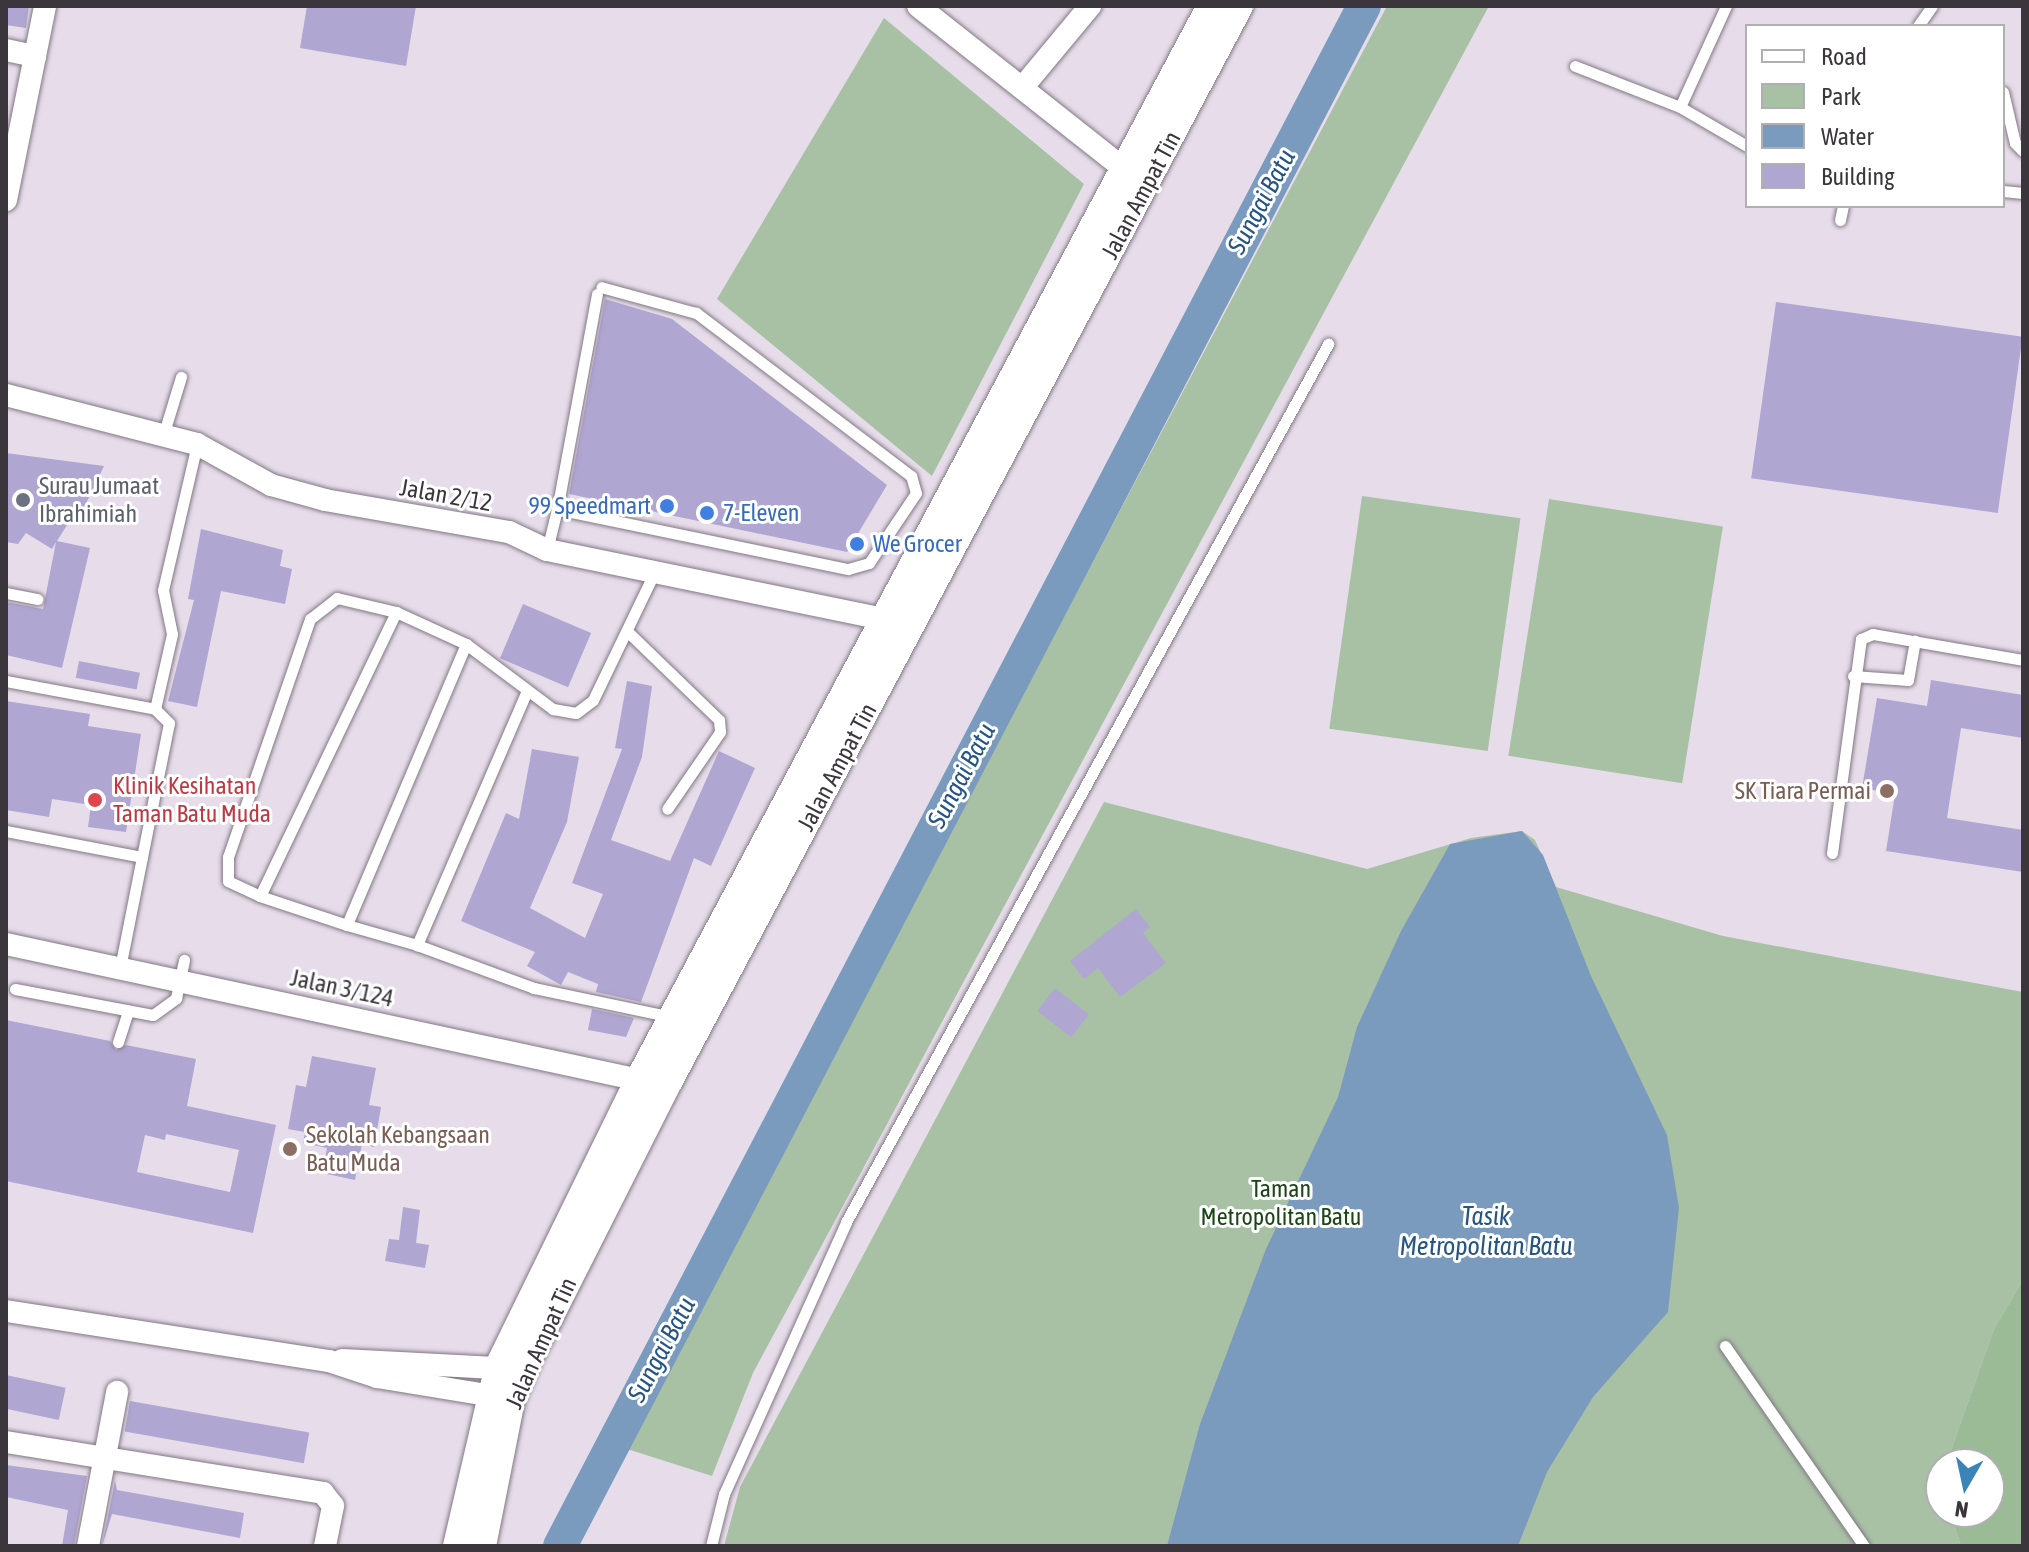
<!DOCTYPE html>
<html>
<head>
<meta charset="utf-8">
<style>
  body { margin:0 }
  #map { position:relative; width:2029px; height:1552px; overflow:hidden; background:#e7ddea; font-family:"Asap Condensed",sans-serif }
  div>[style] { position:absolute }
  .green>* { inset:0; background:#a8c1a5; transform-origin:0 0 }
  .forest>* { inset:0; background:#9abb95 }
  .water>* { inset:0; background:#7a9bbe }
  .river>* { height:34px; margin:-17px; padding:0 17px; transform-origin:17px; border-radius:17px; background:#7a9bbe }
  .building>* { inset:0; background:#afa6d2; transform-origin:0 0 }
  .roads { filter:drop-shadow(0 0 2px #827884) drop-shadow(0 0 2px #827884) }
  .service>* { height:11px; margin:-5.5px; padding:0 5.5px; transform-origin:5.5px; border-radius:5.5px; background:#fff }
  .minor>* { height:22px; margin:-11px; padding:0 11px; transform-origin:11px; border-radius:11px; background:#fff }
  .tertiary>* { height:28px; margin:-14px; padding:0 14px; transform-origin:14px; border-radius:14px; background:#fff }
  .dots>* { width:22px; height:22px; translate:-50% -50%; box-sizing:border-box; border:4px solid #fff; border-radius:50% }
  span { translate:-50% -50%; white-space:nowrap; text-align:center; line-height:1.15; -webkit-text-stroke:6px #fff; paint-order:stroke }
  .street-label { font-size:24px; color:#3a363b }
  .worship-label { font-size:24px; color:#5b616d }
  .left { translate:0 -50%; text-align:left }
  .shop-label { font-size:24px; color:#366cbe }
  .right { translate:-100% -50%; text-align:right }
  .health-label { font-size:24px; color:#be3a42 }
  .education-label { font-size:24px; color:#785e54 }
  .park-label { font-size:24px; color:#1a4715 }
  .water-label { font-size:26px; color:#255584; font-style:italic }
  .frame { position:absolute; inset:0; border:8px solid #3a363b; pointer-events:none }
  .legend { position:absolute; left:1745px; top:24px; width:260px; height:184px; box-sizing:border-box; background:#fff; border:2px solid #b0afb1; margin:0; padding:10px 14px; list-style:none; font-size:24px; color:#3a363b }
  .legend li { display:flex; align-items:center; gap:16px; height:40px }
  .legend b { width:40px; border:2px solid #b0afb1 }
  .north { position:absolute; left:1925px; top:1448px; width:80px; height:80px; box-sizing:border-box; background:#fff; border:2px solid #b0afb1; border-radius:50%; rotate:189deg; font-size:22px; font-weight:700; line-height:32px; text-align:center; color:#3a363b }
  .north::after { content:''; display:block; margin:auto; width:28px; height:36px; background:#3a84b8; clip-path:polygon(50% 0,100% 100%,50% 72%,0 100%) }
</style>
</head>
<body>
<div id="map">
  <div class="green">
    <div style="clip-path:polygon(1387px 6px,1489px 6px,753px 1373px,712px 1476px,624px 1448px)"></div>
    <div style="clip-path:polygon(884px 18px,1084px 184px,932px 476px,717px 299px)"></div>
    <div style="left:1362px;top:496px;width:160px;height:235px;rotate:8deg"></div>
    <div style="left:1549px;top:499px;width:176px;height:260px;rotate:9deg"></div>
    <div style="clip-path:polygon(1104px 802px,1367px 869px,1471px 838px,1522px 831px,1535px 840px,1556px 887px,1723px 936px,2023px 992px,2023px 1280px,1994px 1329px,1946px 1464px,1941px 1464px,1941px 1512px,1950px 1512px,1961px 1546px,724px 1546px,740px 1487px)"></div>
  </div>
  <div class="forest">
    <div style="clip-path:polygon(2023px 1280px,2023px 1546px,1961px 1546px,1950px 1512px,1989px 1512px,1989px 1464px,1946px 1464px,1994px 1329px)"></div>
  </div>
  <div class="water">
    <div style="clip-path:polygon(1522px 831px,1543px 855px,1591px 976px,1667px 1135px,1679px 1208px,1668px 1312px,1593px 1397px,1547px 1472px,1518px 1546px,1167px 1546px,1200px 1424px,1266px 1249px,1338px 1097px,1357px 1027px,1401px 931px,1450px 844px)"></div>
  </div>
  <div class="river">
    <div style="left:560px;top:1546px;width:1737px;rotate:-62.43deg"></div>
  </div>
  <div class="building">
    <div style="clip-path:polygon(6px 6px,29px 6px,26px 28px,6px 25px)"></div>
    <div style="clip-path:polygon(307px 6px,416px 6px,406px 66px,300px 48px)"></div>
    <div style="clip-path:polygon(605px 299px,672px 319px,887px 485px,847px 552px,569px 494px)"></div>
    <div style="left:1776px;top:302px;width:249px;height:178px;rotate:8deg"></div>
    <div style="clip-path:polygon(6px 453px,104px 466px,80px 516px,74px 514px,57px 541px,90px 548px,62px 668px,6px 655px,6px 602px,43px 609px,56px 542px,52px 549px,26px 533px,18px 544px,6px 542px)"></div>
    <div style="clip-path:polygon(201px 529px,283px 550px,280px 566px,292px 569px,285px 604px,221px 591px,197px 707px,168px 701px,194px 600px,188px 599px)"></div>
    <div style="left:523px;top:604px;width:74px;height:59px;rotate:23deg"></div>
    <div style="left:79px;top:661px;width:62px;height:17px;rotate:11deg"></div>
    <div style="clip-path:polygon(1931px 680px,2023px 695px,2023px 738px,1961px 728px,1947px 818px,2023px 830px,2023px 872px,1886px 851px,1895px 794px,1862px 788px,1877px 698px,1927px 706px)"></div>
    <div style="clip-path:polygon(627px 681px,652px 686px,642px 757px,611px 840px,670px 861px,719px 751px,755px 768px,711px 866px,694px 858px,641px 1002px,596px 992px,598px 984px,568px 972px,561px 985px,527px 966px,535px 952px,461px 921px,506px 813px,519px 819px,532px 749px,579px 757px,567px 822px,530px 908px,585px 938px,603px 894px,572px 883px,622px 749px,615px 748px)"></div>
    <div style="clip-path:polygon(6px 701px,90px 714px,88px 726px,141px 734px,126px 832px,88px 827px,91px 805px,52px 799px,49px 817px,6px 810px)"></div>
    <div style="clip-path:polygon(1136px 909px,1150px 927px,1143px 933px,1166px 963px,1120px 997px,1098px 968px,1084px 979px,1070px 961px)"></div>
    <div style="left:1055px;top:988px;width:43px;height:29px;rotate:38deg"></div>
    <div style="clip-path:polygon(592px 1009px,634px 1018px,626px 1037px,588px 1030px)"></div>
    <div style="clip-path:polygon(evenodd,6px 1020px,110px 1041px,116px 1050px,126px 1045px,196px 1059px,187px 1106px,276px 1125px,253px 1233px,6px 1181px,6px 1020px,166px 1134px,239px 1150px,230px 1192px,137px 1172px,145px 1135px,165px 1140px,166px 1134px)"></div>
    <div style="clip-path:polygon(312px 1056px,376px 1068px,369px 1105px,381px 1107px,374px 1147px,362px 1144px,355px 1180px,322px 1173px,327px 1148px,303px 1143px,305px 1132px,288px 1129px,296px 1085px,306px 1087px)"></div>
    <div style="clip-path:polygon(403px 1207px,420px 1210px,416px 1243px,429px 1245px,425px 1268px,385px 1261px,389px 1239px,399px 1240px)"></div>
    <div style="left:6px;top:1375px;width:61px;height:33px;rotate:12deg"></div>
    <div style="left:130px;top:1401px;width:182px;height:31px;rotate:10deg"></div>
    <div style="clip-path:polygon(6px 1465px,87px 1476px,74px 1546px,62px 1546px,68px 1510px,6px 1497px)"></div>
    <div style="clip-path:polygon(115px 1481px,117px 1490px,244px 1513px,240px 1538px,112px 1514px,102px 1546px)"></div>
  </div>
  <div class="roads">
    <div class="service">
      <div style="left:1726px;top:6px;width:111px;rotate:114.5deg"></div>
      <div style="left:1680px;top:107px;width:78px;rotate:30.2deg"></div>
      <div style="left:1918px;top:26px;width:24px;rotate:-55deg"></div>
      <div style="left:1575px;top:66px;width:113px;rotate:21.3deg"></div>
      <div style="left:2003px;top:92px;width:52px;rotate:76.8deg"></div>
      <div style="left:2015px;top:143px;width:11px;rotate:45deg"></div>
      <div style="left:2003px;top:191px;width:20px;rotate:6deg"></div>
      <div style="left:1840px;top:220px;width:14px;rotate:-78deg"></div>
      <div style="left:597px;top:294px;width:219px;rotate:100.5deg"></div>
      <div style="left:557px;top:509px;width:297px;rotate:11.7deg"></div>
      <div style="left:848px;top:569px;width:22px;rotate:-16deg"></div>
      <div style="left:869px;top:563px;width:84px;rotate:-56.1deg"></div>
      <div style="left:916px;top:493px;width:18px;rotate:-106deg"></div>
      <div style="left:911px;top:476px;width:270px;rotate:-142.8deg"></div>
      <div style="left:696px;top:313px;width:98px;rotate:-164.7deg"></div>
      <div style="left:162px;top:439px;width:65px;rotate:-73deg"></div>
      <div style="left:547px;top:550px;width:42px;rotate:-76.3deg"></div>
      <div style="left:6px;top:593px;width:32px;rotate:11deg"></div>
      <div style="left:630px;top:634px;width:124px;rotate:44deg"></div>
      <div style="left:719px;top:720px;width:12px;rotate:85deg"></div>
      <div style="left:720px;top:732px;width:93px;rotate:124.5deg"></div>
      <div style="left:466px;top:644px;width:305px;rotate:113deg"></div>
      <div style="left:347px;top:925px;width:92px;rotate:-161.6deg"></div>
      <div style="left:260px;top:896px;width:315px;rotate:-64.4deg"></div>
      <div style="left:396px;top:612px;width:77px;rotate:24.6deg"></div>
      <div style="left:466px;top:644px;width:109px;rotate:36.8deg"></div>
      <div style="left:553px;top:709px;width:23px;rotate:10deg"></div>
      <div style="left:576px;top:713px;width:21px;rotate:-37deg"></div>
      <div style="left:593px;top:700px;width:143px;rotate:-64.3deg"></div>
      <div style="left:1853px;top:676px;width:55px;rotate:4.2deg"></div>
      <div style="left:1908px;top:680px;width:40px;rotate:-80deg"></div>
      <div style="left:6px;top:681px;width:152px;rotate:10.6deg"></div>
      <div style="left:155px;top:709px;width:20px;rotate:45deg"></div>
      <div style="left:169px;top:723px;width:137px;rotate:101.4deg"></div>
      <div style="left:526px;top:693px;width:275px;rotate:113.4deg"></div>
      <div style="left:417px;top:945px;width:125px;rotate:20.2deg"></div>
      <div style="left:534px;top:988px;width:141px;rotate:11.9deg"></div>
      <div style="left:155px;top:709px;width:77px;rotate:-77.2deg"></div>
      <div style="left:172px;top:634px;width:45px;rotate:-101.6deg"></div>
      <div style="left:163px;top:590px;width:150px;rotate:-76.9deg"></div>
      <div style="left:6px;top:831px;width:138px;rotate:10.8deg"></div>
      <div style="left:142px;top:857px;width:113px;rotate:101.2deg"></div>
      <div style="left:1832px;top:853px;width:216px;rotate:-82.3deg"></div>
      <div style="left:1861px;top:639px;width:13px;rotate:-23deg"></div>
      <div style="left:1873px;top:634px;width:152px;rotate:9.8deg"></div>
      <div style="left:260px;top:896px;width:35px;rotate:-155deg"></div>
      <div style="left:228px;top:881px;width:24px;rotate:-90deg"></div>
      <div style="left:228px;top:857px;width:252px;rotate:-71deg"></div>
      <div style="left:310px;top:619px;width:34px;rotate:-38deg"></div>
      <div style="left:337px;top:598px;width:61px;rotate:13.3deg"></div>
      <div style="left:347px;top:925px;width:73px;rotate:15.9deg"></div>
      <div style="left:15px;top:989px;width:140px;rotate:10.7deg"></div>
      <div style="left:153px;top:1015px;width:29px;rotate:-36deg"></div>
      <div style="left:176px;top:998px;width:39px;rotate:-78deg"></div>
      <div style="left:118px;top:1042px;width:33px;rotate:-72deg"></div>
      <div style="left:1725px;top:1346px;width:244px;rotate:55.2deg"></div>
      <div style="left:711px;top:1546px;width:54px;rotate:-76deg"></div>
      <div style="left:724px;top:1494px;width:298px;rotate:-65.8deg"></div>
      <div style="left:846px;top:1222px;width:1002px;rotate:-61.23deg"></div>
    </div>
    <div class="minor">
      <div style="left:918px;top:6px;width:261px;rotate:38.3deg"></div>
      <div style="left:6px;top:50px;width:30px;rotate:12deg"></div>
      <div style="left:1022px;top:88px;width:107px;rotate:-50.3deg"></div>
      <div style="left:6px;top:200px;width:198px;rotate:-78.6deg"></div>
      <div style="left:6px;top:395px;width:197px;rotate:14.4deg"></div>
      <div style="left:197px;top:444px;width:85px;rotate:29deg"></div>
      <div style="left:271px;top:485px;width:56px;rotate:15.5deg"></div>
      <div style="left:325px;top:500px;width:187px;rotate:9.9deg"></div>
      <div style="left:509px;top:532px;width:42px;rotate:25.3deg"></div>
      <div style="left:547px;top:550px;width:359px;rotate:11.6deg"></div>
      <div style="left:6px;top:944px;width:662px;rotate:12.12deg"></div>
      <div style="left:6px;top:1311px;width:327px;rotate:8.8deg"></div>
      <div style="left:329px;top:1361px;width:51px;rotate:18.4deg"></div>
      <div style="left:377px;top:1377px;width:130px;rotate:9.3deg"></div>
      <div style="left:342px;top:1360px;width:173px;rotate:3deg"></div>
      <div style="left:6px;top:1442px;width:321px;rotate:9.1deg"></div>
      <div style="left:323px;top:1493px;width:16px;rotate:52deg"></div>
      <div style="left:333px;top:1506px;width:41px;rotate:101.3deg"></div>
      <div style="left:88px;top:1546px;width:157px;rotate:-79.3deg"></div>
    </div>
    <div class="tertiary">
      <div style="left:457px;top:1546px;width:185px;rotate:-76.9deg"></div>
      <div style="left:499px;top:1366px;width:318px;rotate:-63.9deg"></div>
      <div style="left:639px;top:1080px;width:1217px;rotate:-61.96deg"></div>
      <div style="left:482px;top:1546px;width:150px;rotate:-78.8deg"></div>
      <div style="left:511px;top:1399px;width:43px;rotate:-67deg"></div>
      <div style="left:528px;top:1359px;width:306px;rotate:-63.2deg"></div>
      <div style="left:666px;top:1086px;width:1223px;rotate:-62.05deg"></div>
    </div>
  </div>
  <div class="dots">
    <div style="left:23px;top:500px;background:#6b7280"></div>
    <div style="left:667px;top:506px;background:#3f7fe0"></div>
    <div style="left:707px;top:513px;background:#3f7fe0"></div>
    <div style="left:857px;top:544px;background:#3f7fe0"></div>
    <div style="left:1887px;top:791px;background:#8d6e63"></div>
    <div style="left:95px;top:800px;background:#e0444e"></div>
    <div style="left:290px;top:1149px;background:#8d6e63"></div>
  </div>
  <div class="street-label">
    <span style="left:1141px;top:195px;rotate:-62deg">Jalan Ampat Tin</span>
    <span style="left:446px;top:495px;rotate:10deg">Jalan 2/12</span>
    <span style="left:837px;top:767px;rotate:-62deg">Jalan Ampat Tin</span>
    <span style="left:342px;top:988px;rotate:12deg">Jalan 3/124</span>
    <span style="left:541px;top:1343px;rotate:-66deg">Jalan Ampat Tin</span>
  </div>
  <div class="worship-label">
    <span class="left" style="left:39px;top:500px">Surau Jumaat<br>Ibrahimiah</span>
  </div>
  <div class="shop-label">
    <span class="right" style="left:651px;top:506px">99 Speedmart</span>
    <span class="left" style="left:723px;top:513px">7-Eleven</span>
    <span class="left" style="left:873px;top:544px">We Grocer</span>
  </div>
  <div class="health-label">
    <span class="left" style="left:113px;top:800px">Klinik Kesihatan<br>Taman Batu Muda</span>
  </div>
  <div class="education-label">
    <span class="right" style="left:1871px;top:791px">SK Tiara Permai</span>
    <span class="left" style="left:306px;top:1149px">Sekolah Kebangsaan<br>Batu Muda</span>
  </div>
  <div class="park-label">
    <span style="left:1281px;top:1203px">Taman<br>Metropolitan Batu</span>
  </div>
  <div class="water-label">
    <span style="left:1262px;top:202px;rotate:-62deg">Sungai Batu</span>
    <span style="left:962px;top:776px;rotate:-62deg">Sungai Batu</span>
    <span style="left:1486px;top:1232px">Tasik<br>Metropolitan Batu</span>
    <span style="left:662px;top:1350px;rotate:-62deg">Sungai Batu</span>
  </div>
  <div class="frame"></div>
  <ul class="legend">
  <li><b style="height:10px;background:#fff"></b>Road</li>
  <li><b style="height:22px;background:#a8c1a5"></b>Park</li>
  <li><b style="height:22px;background:#7a9bbe"></b>Water</li>
  <li><b style="height:22px;background:#afa6d2"></b>Building</li>
  </ul>
  <div class="north">N</div>
</div>
</body>
</html>
